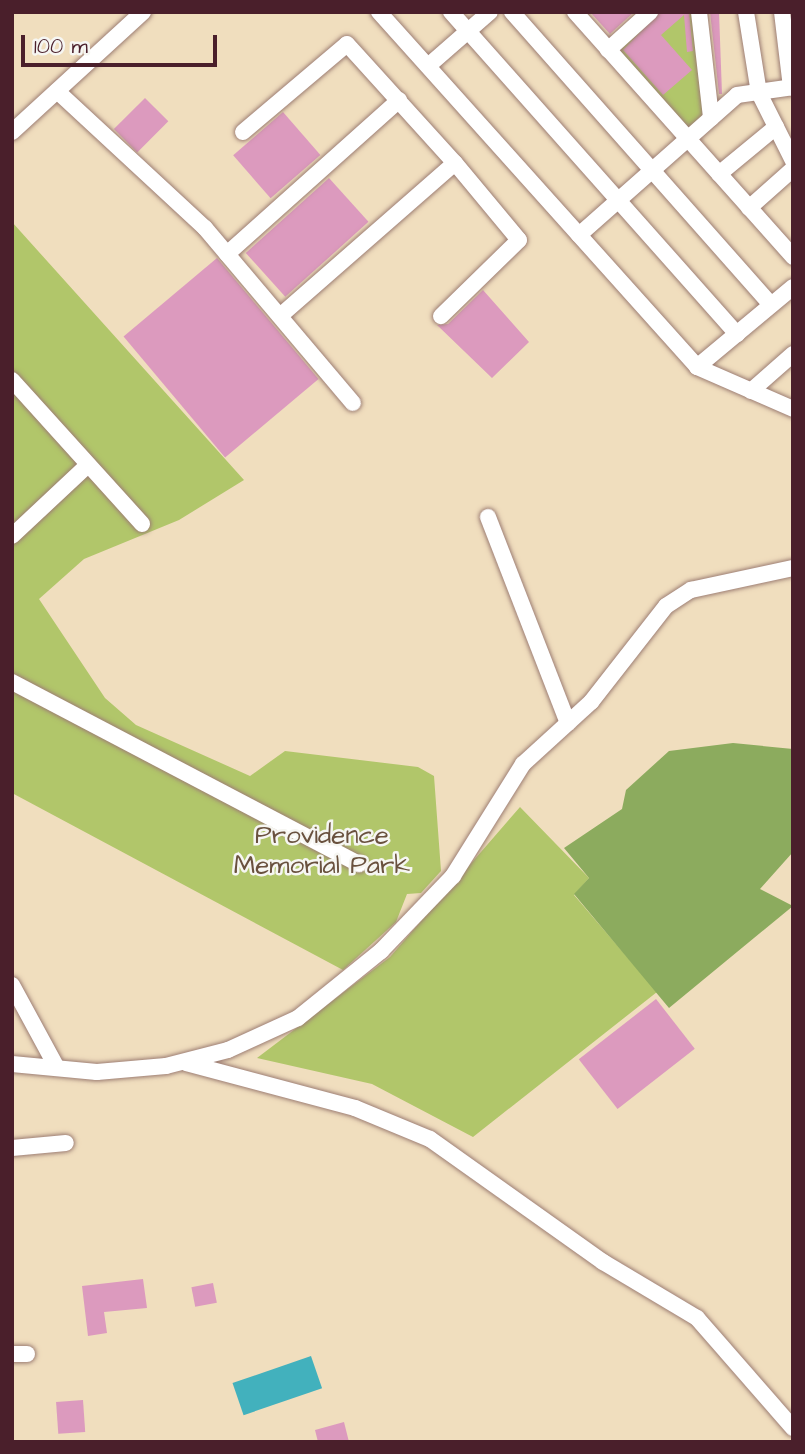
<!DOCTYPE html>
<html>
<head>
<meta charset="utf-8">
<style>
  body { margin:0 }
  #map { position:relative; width:805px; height:1454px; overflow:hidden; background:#f0debe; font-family:"Architects Daughter",sans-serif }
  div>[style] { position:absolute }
  .green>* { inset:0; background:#b1c66a }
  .forest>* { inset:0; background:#8cab5e }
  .water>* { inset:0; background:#42b1bd; transform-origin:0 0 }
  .building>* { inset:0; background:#dc9abe; transform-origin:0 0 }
  .roads { filter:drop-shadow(0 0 2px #9d7e74) drop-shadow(0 0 2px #9d7e74) }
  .minor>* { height:16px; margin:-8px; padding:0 8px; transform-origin:8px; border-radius:8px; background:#fff }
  span { translate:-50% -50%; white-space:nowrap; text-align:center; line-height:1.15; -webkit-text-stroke:5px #f6f6f2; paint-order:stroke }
  .park-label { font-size:26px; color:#69513e }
  .frame { position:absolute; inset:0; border:14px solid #4a1f2b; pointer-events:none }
  .scale { position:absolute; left:21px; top:35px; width:196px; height:32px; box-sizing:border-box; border:4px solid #4a1f2b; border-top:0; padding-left:9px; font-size:21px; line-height:24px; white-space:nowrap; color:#4a1f2b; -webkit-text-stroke:5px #f6f6f2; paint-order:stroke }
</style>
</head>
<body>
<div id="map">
  <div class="green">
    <div style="clip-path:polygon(653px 12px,696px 12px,705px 117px,690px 129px,615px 47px)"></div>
    <div style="clip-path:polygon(12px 222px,244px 480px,179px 520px,84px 559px,39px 599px,105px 698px,136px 725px,250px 776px,285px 751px,418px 767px,434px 776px,441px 871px,421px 893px,407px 894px,396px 922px,343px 970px,12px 793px)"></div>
    <div style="clip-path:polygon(520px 807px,589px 878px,574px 895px,657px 992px,473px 1137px,372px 1084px,257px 1058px,390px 957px)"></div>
  </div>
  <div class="forest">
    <div style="clip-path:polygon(733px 743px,793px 749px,793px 852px,760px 889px,793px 906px,669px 1008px,574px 894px,589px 878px,564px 848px,622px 809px,626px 790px,669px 751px)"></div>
  </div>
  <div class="water">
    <div style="left:311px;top:1356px;width:34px;height:83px;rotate:71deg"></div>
  </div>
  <div class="building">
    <div style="clip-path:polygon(590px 12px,634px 12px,610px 34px)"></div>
    <div style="clip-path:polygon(660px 12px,689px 12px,693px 51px,687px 52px,684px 15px,661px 35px,692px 70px,663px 95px,623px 50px)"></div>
    <div style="clip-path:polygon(710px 12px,719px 12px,722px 94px,719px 94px)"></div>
    <div style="left:145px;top:98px;width:33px;height:44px;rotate:45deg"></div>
    <div style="left:283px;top:112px;width:57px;height:66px;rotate:49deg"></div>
    <div style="left:329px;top:178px;width:59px;height:112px;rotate:48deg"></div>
    <div style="left:217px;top:258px;width:158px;height:122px;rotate:50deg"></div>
    <div style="clip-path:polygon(483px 290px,529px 342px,492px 378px,437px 325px,448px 324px)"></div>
    <div style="left:656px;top:999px;width:63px;height:98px;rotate:52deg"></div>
    <div style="clip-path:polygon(143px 1279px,147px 1308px,104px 1312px,107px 1333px,88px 1336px,82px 1286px)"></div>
    <div style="left:213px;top:1283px;width:20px;height:22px;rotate:79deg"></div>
    <div style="left:83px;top:1400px;width:32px;height:27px;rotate:86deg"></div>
    <div style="clip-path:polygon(344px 1422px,349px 1442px,318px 1442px,315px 1430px)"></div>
  </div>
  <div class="roads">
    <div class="minor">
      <div style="left:379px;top:12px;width:477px;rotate:48.1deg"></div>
      <div style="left:697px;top:367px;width:105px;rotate:23.6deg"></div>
      <div style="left:451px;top:12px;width:431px;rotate:48.4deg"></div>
      <div style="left:512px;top:12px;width:391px;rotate:48.5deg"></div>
      <div style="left:575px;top:12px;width:328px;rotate:48.3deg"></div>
      <div style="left:699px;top:12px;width:107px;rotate:83.5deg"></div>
      <div style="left:746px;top:12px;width:82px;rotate:80.9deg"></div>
      <div style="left:759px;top:93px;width:76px;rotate:63.4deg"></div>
      <div style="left:782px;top:12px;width:76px;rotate:83.2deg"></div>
      <div style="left:608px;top:50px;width:57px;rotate:-42.1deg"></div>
      <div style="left:428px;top:66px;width:82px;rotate:-41.1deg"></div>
      <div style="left:57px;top:91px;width:202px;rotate:42.8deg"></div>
      <div style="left:205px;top:228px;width:229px;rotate:49.8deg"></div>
      <div style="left:12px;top:132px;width:178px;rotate:-42.5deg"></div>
      <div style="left:243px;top:132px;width:136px;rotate:-40.2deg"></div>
      <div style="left:347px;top:44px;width:161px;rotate:47.8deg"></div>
      <div style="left:719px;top:174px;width:74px;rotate:-39.5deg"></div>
      <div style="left:749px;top:208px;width:59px;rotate:-41.6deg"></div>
      <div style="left:579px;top:235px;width:211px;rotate:-41.5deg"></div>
      <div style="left:737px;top:95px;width:57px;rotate:-8.1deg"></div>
      <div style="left:227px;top:254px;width:231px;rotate:-41.8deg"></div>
      <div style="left:280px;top:316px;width:232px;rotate:-41.2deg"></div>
      <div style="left:455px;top:163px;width:100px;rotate:50.3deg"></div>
      <div style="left:519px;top:240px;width:109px;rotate:135.7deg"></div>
      <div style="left:697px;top:367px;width:125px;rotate:-39.8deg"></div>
      <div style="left:12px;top:380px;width:194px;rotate:47.9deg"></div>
      <div style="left:751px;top:391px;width:56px;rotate:-41.4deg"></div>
      <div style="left:488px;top:517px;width:221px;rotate:68.8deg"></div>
      <div style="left:12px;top:536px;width:104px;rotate:-43.1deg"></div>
      <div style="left:12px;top:682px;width:392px;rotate:27.7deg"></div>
      <div style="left:12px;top:985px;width:94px;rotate:61.5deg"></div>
      <div style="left:186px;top:1063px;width:175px;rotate:14.9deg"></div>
      <div style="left:355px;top:1108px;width:81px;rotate:22.5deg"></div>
      <div style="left:430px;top:1139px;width:212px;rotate:35.4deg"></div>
      <div style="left:603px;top:1262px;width:109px;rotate:30.8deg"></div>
      <div style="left:697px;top:1318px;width:146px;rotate:48.9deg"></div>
      <div style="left:12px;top:1064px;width:85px;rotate:5.4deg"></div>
      <div style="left:97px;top:1072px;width:69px;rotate:-5deg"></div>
      <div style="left:166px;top:1066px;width:64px;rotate:-14.5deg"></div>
      <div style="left:228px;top:1050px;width:77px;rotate:-24.6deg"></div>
      <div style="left:298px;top:1018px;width:107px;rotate:-38.9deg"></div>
      <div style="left:381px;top:951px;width:104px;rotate:-46.2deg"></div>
      <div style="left:453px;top:876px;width:132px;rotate:-58deg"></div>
      <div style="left:523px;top:764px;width:92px;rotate:-42.4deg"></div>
      <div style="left:591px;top:702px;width:122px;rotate:-52deg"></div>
      <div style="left:666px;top:606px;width:30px;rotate:-33deg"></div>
      <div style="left:691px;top:590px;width:104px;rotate:-12.2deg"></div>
      <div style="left:12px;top:1148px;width:54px;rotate:-5.3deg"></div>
      <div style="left:12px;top:1354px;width:15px"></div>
    </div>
  </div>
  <div class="park-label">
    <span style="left:322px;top:851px">Providence<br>Memorial Park</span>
  </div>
  <div class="frame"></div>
  <div class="scale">100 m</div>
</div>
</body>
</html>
